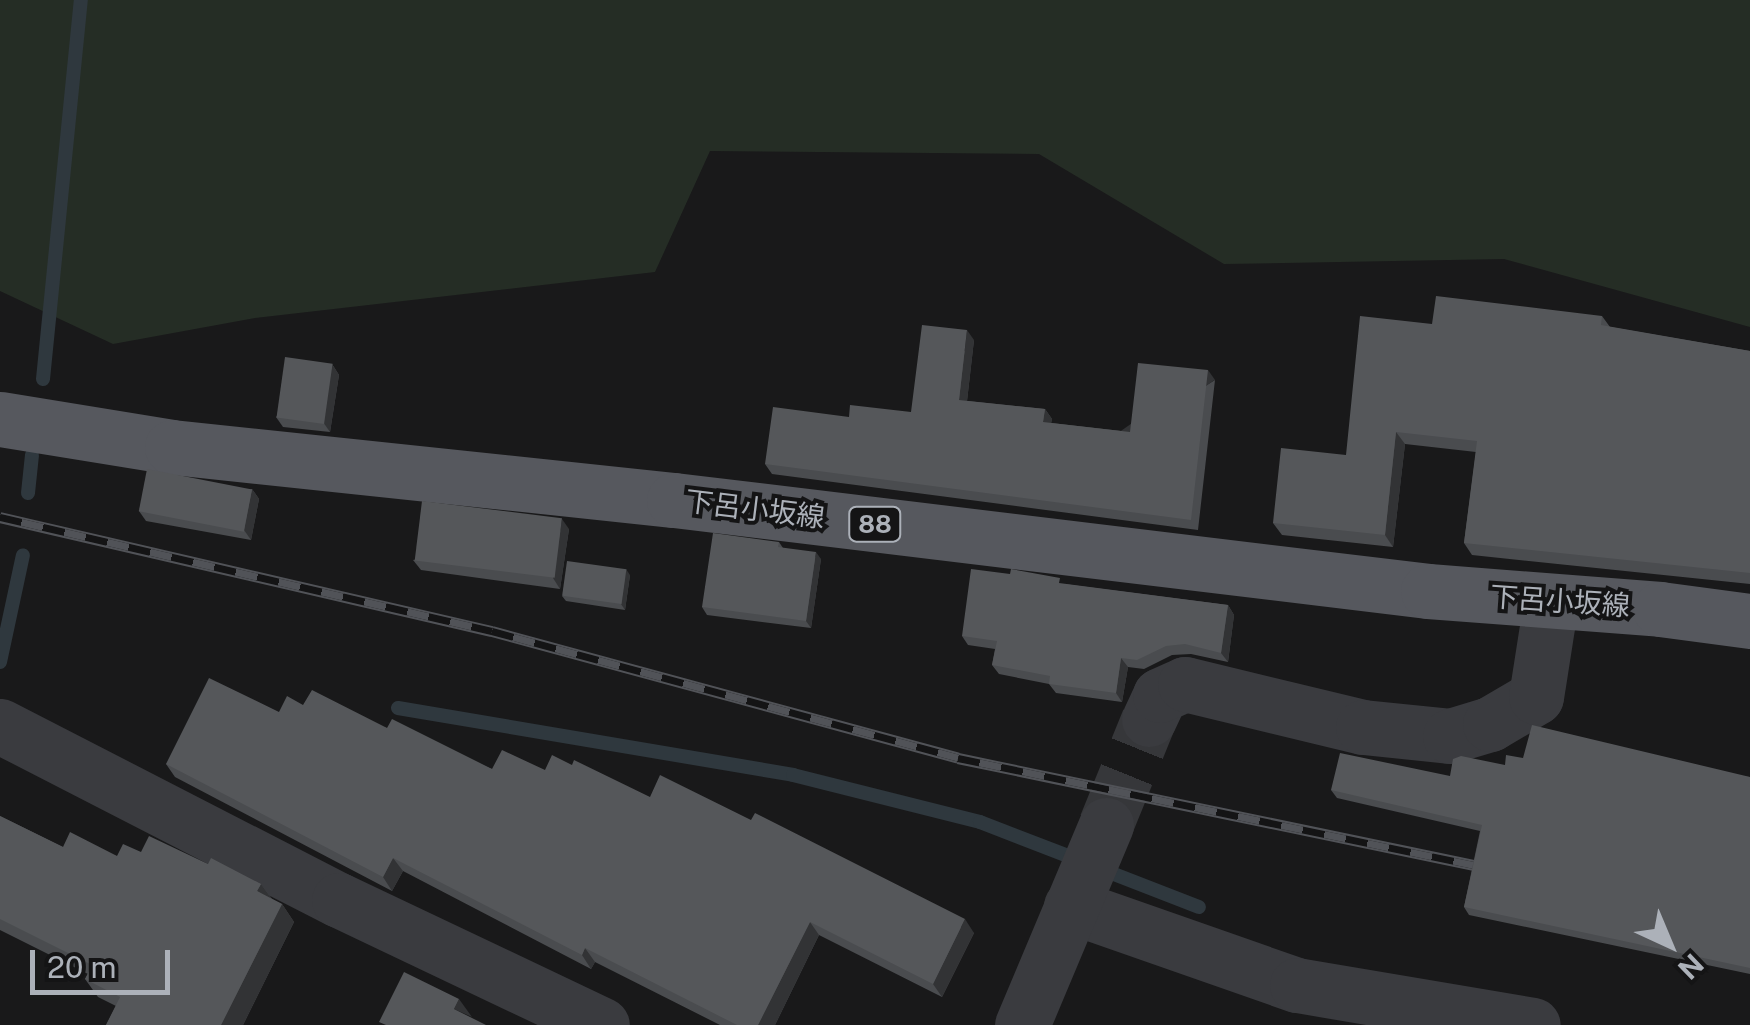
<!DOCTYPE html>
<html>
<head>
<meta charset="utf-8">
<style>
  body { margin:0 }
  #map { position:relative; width:1750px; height:1025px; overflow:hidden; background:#19191a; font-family:"Public Sans","Noto Sans JP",sans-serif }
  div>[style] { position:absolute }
  .green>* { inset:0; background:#252d25 }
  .stream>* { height:14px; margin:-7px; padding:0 7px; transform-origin:7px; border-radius:7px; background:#2f383e }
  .minor-tunnel>* { height:55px; margin-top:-27.5px; transform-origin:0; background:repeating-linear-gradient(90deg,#36373a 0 55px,transparent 0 83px) }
  .minor>* { height:55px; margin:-27.5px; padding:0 27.5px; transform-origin:27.5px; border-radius:27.5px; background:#3a3b3f }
  .major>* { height:55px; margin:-27.5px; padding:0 27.5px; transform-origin:27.5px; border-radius:27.5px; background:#56585e }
  .rail>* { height:11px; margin-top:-5.5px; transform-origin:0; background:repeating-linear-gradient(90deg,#141415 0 22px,#515358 0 44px); box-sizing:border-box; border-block:2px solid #515358 }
  .wall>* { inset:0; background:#4a4c4f }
  .shaded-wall>* { inset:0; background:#323335; transform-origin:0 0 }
  .building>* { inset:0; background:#55575a; transform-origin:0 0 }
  span { translate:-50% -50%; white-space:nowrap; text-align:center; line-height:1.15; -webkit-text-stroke:8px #141415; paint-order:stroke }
  .shield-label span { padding:2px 8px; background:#141415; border:2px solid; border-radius:8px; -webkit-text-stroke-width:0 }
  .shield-label { font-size:25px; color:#acb1b9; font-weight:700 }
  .street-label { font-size:28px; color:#acb1b9 }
  .north { position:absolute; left:1620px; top:895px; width:100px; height:100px; -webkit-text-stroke:8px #141415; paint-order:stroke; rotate:136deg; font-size:28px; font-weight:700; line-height:40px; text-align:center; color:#acb1b9 }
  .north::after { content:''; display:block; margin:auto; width:35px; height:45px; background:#acb1b9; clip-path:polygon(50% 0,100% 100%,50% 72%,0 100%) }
  .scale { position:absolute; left:30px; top:950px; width:140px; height:45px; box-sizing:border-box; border:5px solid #acb1b9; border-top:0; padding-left:12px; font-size:30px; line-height:35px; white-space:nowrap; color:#acb1b9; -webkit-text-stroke:8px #141415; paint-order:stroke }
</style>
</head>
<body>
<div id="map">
  <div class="green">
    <div style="clip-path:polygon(0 0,1750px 0,1750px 327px,1504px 259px,1224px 264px,1039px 154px,710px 151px,655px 272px,255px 318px,113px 344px,0 291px)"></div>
  </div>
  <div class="stream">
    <div style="left:43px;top:379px;width:381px;rotate:-84.3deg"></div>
    <div style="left:28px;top:493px;width:38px;rotate:-84deg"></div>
    <div style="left:0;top:662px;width:109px;rotate:-77.9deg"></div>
    <div style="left:398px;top:708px;width:401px;rotate:9.6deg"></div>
    <div style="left:793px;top:775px;width:193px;rotate:14.1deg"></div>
    <div style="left:980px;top:822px;width:108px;rotate:21.1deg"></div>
    <div style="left:1101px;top:869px;width:105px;rotate:21.2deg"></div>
  </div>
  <div class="minor-tunnel">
    <div style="left:1106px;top:825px;width:114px;rotate:-67.9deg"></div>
  </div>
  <div class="minor">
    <div style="left:1149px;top:719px;width:26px;rotate:-65deg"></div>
    <div style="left:1160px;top:695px;width:27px;rotate:-24deg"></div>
    <div style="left:1185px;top:684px;width:183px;rotate:13.6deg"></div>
    <div style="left:1363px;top:727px;width:87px;rotate:5.9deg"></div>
    <div style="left:1450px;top:736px;width:42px;rotate:-16.7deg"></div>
    <div style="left:1490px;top:724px;width:53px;rotate:-30.4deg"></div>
    <div style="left:1536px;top:697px;width:97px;rotate:-81.1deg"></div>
    <div style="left:0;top:726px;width:381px;rotate:27.2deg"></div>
    <div style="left:339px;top:900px;width:291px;rotate:25.4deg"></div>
    <div style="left:1071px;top:906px;width:239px;rotate:19.3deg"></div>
    <div style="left:1297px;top:985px;width:239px;rotate:9.6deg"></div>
    <div style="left:1022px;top:1025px;width:217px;rotate:-67.2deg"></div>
  </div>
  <div class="major">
    <div style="left:0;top:419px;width:174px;rotate:9.2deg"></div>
    <div style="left:172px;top:447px;width:505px;rotate:6.03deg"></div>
    <div style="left:674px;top:500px;width:759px;rotate:6.88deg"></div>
    <div style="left:1428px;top:591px;width:233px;rotate:4.4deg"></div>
    <div style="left:1660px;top:609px;width:91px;rotate:7.6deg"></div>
  </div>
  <div class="rail">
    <div style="left:0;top:517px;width:505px;rotate:13.05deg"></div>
    <div style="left:492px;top:631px;width:483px;rotate:15.2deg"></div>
    <div style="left:958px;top:758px;width:551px;rotate:11.72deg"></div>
  </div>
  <div class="wall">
    <div style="clip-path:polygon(1602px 316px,1610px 327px,1750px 351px,1750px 584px,1472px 555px,1464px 543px,1476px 452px,1405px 444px,1393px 547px,1282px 535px,1273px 523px,1346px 455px,1432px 324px)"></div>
    <div style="clip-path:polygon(974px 340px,967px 401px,1045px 409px,1052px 419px,1051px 423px,1130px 432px,1215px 380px,1198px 530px,772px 474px,765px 464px,911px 412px)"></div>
    <div style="clip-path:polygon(332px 364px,339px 375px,330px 432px,283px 427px,276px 417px)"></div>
    <div style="clip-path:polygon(252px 489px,259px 499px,251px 540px,146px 521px,139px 511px)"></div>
    <div style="clip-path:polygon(569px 529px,560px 589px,421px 570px,413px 560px)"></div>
    <div style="clip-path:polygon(779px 542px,783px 548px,821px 559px,811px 628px,707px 615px,702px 607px)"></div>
    <div style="clip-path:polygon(630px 575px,625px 610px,566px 601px,562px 596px)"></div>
    <div style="clip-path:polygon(1064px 584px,1228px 605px,1234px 615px,1228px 662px,1191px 654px,1172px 655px,1144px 669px,1128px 667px,1122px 702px,1056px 693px,1049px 684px,999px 674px,992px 665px,995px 649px,968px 645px,962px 636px)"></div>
    <div style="clip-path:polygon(303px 705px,387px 728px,492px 769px,545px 770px,572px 765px,974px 933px,942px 997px,819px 935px,775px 1025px,720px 1025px,595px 962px,591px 969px,403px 871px,392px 891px,175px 777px,166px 764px,279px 712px)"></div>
    <div style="clip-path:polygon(1523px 758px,1750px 777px,1750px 974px,1469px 915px,1464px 907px,1480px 831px,1337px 798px,1331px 790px,1450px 776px,1505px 765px)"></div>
    <div style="clip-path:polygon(0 816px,63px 847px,117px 856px,141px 852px,208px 864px,261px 884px,272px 899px,282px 904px,294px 922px,243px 1025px,106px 1025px,116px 1006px,98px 997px,85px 979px,88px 974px,0 930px)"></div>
  </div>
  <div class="shaded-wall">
    <div style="clip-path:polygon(967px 330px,974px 340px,966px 410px,959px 400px)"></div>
    <div style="clip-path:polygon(332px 364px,339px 375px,330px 432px,323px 422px)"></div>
    <div style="left:1208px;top:370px;width:12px;height:151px;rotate:55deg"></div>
    <div style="clip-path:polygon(1045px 409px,1052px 419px,1050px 432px,1043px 422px)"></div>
    <div style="clip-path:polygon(1396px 432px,1405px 444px,1393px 547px,1385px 535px)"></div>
    <div style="clip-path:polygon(252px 489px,259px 499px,251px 540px,244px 530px)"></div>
    <div style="clip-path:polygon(562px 519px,569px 529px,560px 589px,553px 578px)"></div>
    <div style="clip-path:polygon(816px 552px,821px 559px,811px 628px,806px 621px)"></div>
    <div style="clip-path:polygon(626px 569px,630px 575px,625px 610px,621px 604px)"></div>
    <div style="clip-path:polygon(1228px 605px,1234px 615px,1228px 662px,1221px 653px)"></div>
    <div style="clip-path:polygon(1121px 658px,1128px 667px,1122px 702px,1116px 693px)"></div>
    <div style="clip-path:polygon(393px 858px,403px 871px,392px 891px,383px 877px)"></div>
    <div style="clip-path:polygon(261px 884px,274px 902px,257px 891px)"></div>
    <div style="clip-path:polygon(282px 904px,294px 922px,243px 1025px,221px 1025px)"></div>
    <div style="clip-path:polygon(965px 919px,974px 933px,942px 997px,933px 984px)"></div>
    <div style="clip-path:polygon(810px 922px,819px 935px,775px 1025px,758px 1025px)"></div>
    <div style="clip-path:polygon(585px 948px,595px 962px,591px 969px,582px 955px)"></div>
    <div style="clip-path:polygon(459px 999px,472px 1017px,454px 1009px)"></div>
  </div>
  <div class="building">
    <div style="clip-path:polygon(1436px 296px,1602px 316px,1601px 325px,1750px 351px,1750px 573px,1464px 543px,1477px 441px,1396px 432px,1385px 535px,1273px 523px,1281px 448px,1346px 455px,1360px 316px,1432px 324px)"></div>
    <div style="clip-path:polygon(922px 325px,967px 330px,959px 400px,1045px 409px,1043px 422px,1130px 432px,1138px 363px,1208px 370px,1191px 520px,765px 464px,773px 407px,849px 417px,850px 405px,911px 412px)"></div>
    <div style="left:285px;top:357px;width:48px;height:61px;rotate:8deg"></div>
    <div style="left:147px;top:469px;width:107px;height:43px;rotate:11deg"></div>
    <div style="left:422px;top:501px;width:141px;height:60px;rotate:7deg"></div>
    <div style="clip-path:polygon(713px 533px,779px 542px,778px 547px,816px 552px,806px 621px,702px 607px)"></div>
    <div style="left:567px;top:561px;width:60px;height:35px;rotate:8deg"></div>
    <div style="clip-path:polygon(971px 569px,1010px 574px,1011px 569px,1060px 578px,1059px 583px,1228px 605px,1221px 653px,1185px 644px,1166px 646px,1137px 660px,1121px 658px,1116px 693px,1049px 684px,1050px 676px,992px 665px,997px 641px,962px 636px)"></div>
    <div style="clip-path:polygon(209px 678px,279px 712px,287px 696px,303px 705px,312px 690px,387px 728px,392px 719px,492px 769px,502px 750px,545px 770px,552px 755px,572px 765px,574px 760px,650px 797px,660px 775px,751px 820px,755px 813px,965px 919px,933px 984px,810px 922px,758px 1025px,737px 1025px,585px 948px,582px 955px,393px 858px,383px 877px,166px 764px)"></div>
    <div style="clip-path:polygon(1532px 725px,1750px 777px,1750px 968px,1464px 907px,1482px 825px,1331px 790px,1340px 753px,1450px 776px,1453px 759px,1461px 756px,1505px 765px,1506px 755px,1523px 758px)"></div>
    <div style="clip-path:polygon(0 816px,63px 847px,70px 832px,117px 856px,123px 844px,141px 852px,149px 836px,208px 864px,211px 858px,261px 884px,257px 891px,282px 904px,221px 1025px,106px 1025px,120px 997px,85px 979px,92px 965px,0 919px)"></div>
    <div style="clip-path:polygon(404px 972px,459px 999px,454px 1009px,486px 1025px,386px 1025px,379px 1022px)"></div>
  </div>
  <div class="shield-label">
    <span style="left:875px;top:524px">88</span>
  </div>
  <div class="street-label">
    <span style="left:755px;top:509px;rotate:7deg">下呂小坂線</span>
    <span style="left:1560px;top:601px;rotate:4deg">下呂小坂線</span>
  </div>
  <div class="north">N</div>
  <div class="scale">20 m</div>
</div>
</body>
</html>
